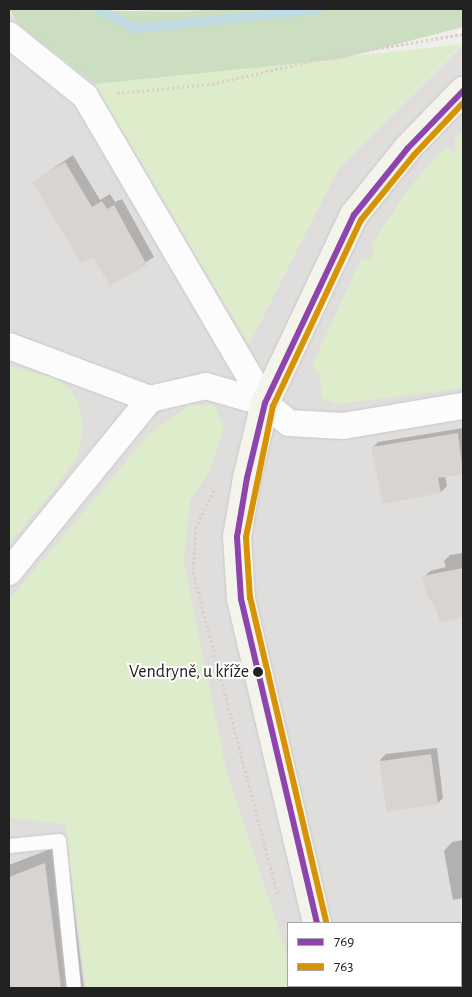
<!DOCTYPE html>
<html>
<head>
<meta charset="utf-8">
<style>
  body { margin:0 }
  #map { position:relative; width:472px; height:997px; overflow:hidden; background:#f0eeeb; font-family:"Alegreya Sans",sans-serif }
  div>[style] { position:absolute }
  .residential>* { inset:0; background:#dfdedc }
  .grass>* { inset:0; background:#ddeccb }
  .forest>* { inset:0; background:#cbdec1 }
  .shadow>* { inset:0; background:#0003 }
  .stream>* { height:9px; margin:-4.5px; padding:0 4.5px; transform-origin:4.5px; border-radius:4.5px; background:#bfdbe3 }
  .building>* { inset:0; background:#d7d4d2; transform-origin:0 0 }
  .path>* { height:3px; margin-top:-1.5px; transform-origin:0; background:repeating-linear-gradient(90deg,#dccecd 0 2.5px,transparent 0 5px) }
  .roads { filter:drop-shadow(0 0 1px #c9c8c7) drop-shadow(0 0 1px #c9c8c7) }
  .lane>* { height:14px; margin:-7px; padding:0 7px; transform-origin:7px; border-radius:7px; background:#fdfcfc }
  .street>* { height:26px; margin:-13px; padding:0 13px; transform-origin:13px; border-radius:13px; background:#fdfcfc }
  .secondary>* { height:28px; margin:-14px; padding:0 14px; transform-origin:14px; border-radius:14px; background:#f4f4ed }
  .bus-1>* { height:6px; margin:-3px; padding:0 3px; transform-origin:3px; border-radius:3px; background:#8e44ad }
  .bus-2>* { height:6px; margin:-3px; padding:0 3px; transform-origin:3px; border-radius:3px; background:#d79205 }
  .dots>* { width:14px; height:14px; translate:-50% -50%; box-sizing:border-box; border:2px solid #fff; border-radius:50% }
  span { translate:-50% -50%; white-space:nowrap; text-align:center; line-height:1.15; -webkit-text-stroke:4px #fff; paint-order:stroke }
  .bus-label { font-size:18px; color:#222 }
  .right { translate:-100% -50%; text-align:right }
  .frame { position:absolute; inset:0; border:10px solid #222; pointer-events:none }
  .legend { position:absolute; left:287px; top:922px; width:175px; height:65px; box-sizing:border-box; background:#fff; border:1px solid #a7a7a7; margin:0; padding:6px 9px; list-style:none; font-size:15px; color:#222 }
  .legend li { display:flex; align-items:center; gap:10px; height:25px }
  .legend b { width:25px; border:1px solid #a7a7a7 }
</style>
</head>
<body>
<div id="map">
  <div class="residential">
    <div style="clip-path:polygon(evenodd,9px 12px,18px 24px,95px 84px,249px 344px,338px 169px,463px 45px,463px 988px,9px 988px,9px 12px,288px 923px,461px 923px,461px 986px,288px 986px,288px 923px)"></div>
  </div>
  <div class="grass">
    <div style="clip-path:polygon(110px 9px,210px 9px,187px 12px)"></div>
    <div style="clip-path:polygon(463px 44px,338px 169px,249px 344px,95px 84px)"></div>
    <div style="clip-path:polygon(463px 131px,463px 388px,337px 404px,322px 398px,320px 375px,312px 366px,360px 261px,374px 257px,371px 245px,409px 188px,445px 147px,455px 152px,455px 138px)"></div>
    <div style="clip-path:polygon(9px 366px,56px 378px,71px 390px,79px 405px,83px 428px,78px 455px,54px 490px,9px 544px)"></div>
    <div style="clip-path:polygon(190px 405px,214px 405px,224px 428px,210px 470px,190px 501px,184px 562px,226px 769px,286px 952px,288px 986px,294px 988px,86px 988px,65px 824px,9px 818px,9px 600px,150px 433px)"></div>
  </div>
  <div class="forest">
    <div style="clip-path:polygon(9px 9px,187px 12px,210px 9px,463px 9px,463px 27px,340px 59px,95px 84px,18px 24px)"></div>
  </div>
  <div class="shadow">
    <div style="clip-path:polygon(73px 155px,100px 200px,110px 194px,115px 202px,122px 199px,154px 257px,111px 284px,94px 255px,34px 182px)"></div>
    <div style="clip-path:polygon(463px 428px,463px 472px,445px 476px,447px 486px,441px 492px,372px 448px,378px 442px)"></div>
    <div style="clip-path:polygon(463px 553px,463px 616px,441px 620px,424px 577px,430px 571px,446px 567px,444px 561px,450px 555px)"></div>
    <div style="clip-path:polygon(437px 748px,443px 798px,437px 804px,380px 760px,386px 754px)"></div>
    <div style="clip-path:polygon(463px 840px,463px 898px,453px 900px,444px 851px,452px 842px)"></div>
    <div style="clip-path:polygon(66px 843px,84px 988px,9px 988px,9px 865px)"></div>
  </div>
  <div class="stream">
    <div style="left:98px;top:9px;width:42px;rotate:27.2deg"></div>
    <div style="left:135px;top:28px;width:184px;rotate:-5.9deg"></div>
  </div>
  <div class="building">
    <div style="clip-path:polygon(65px 162px,92px 207px,102px 201px,107px 209px,114px 205px,147px 265px,110px 286px,93px 257px,81px 263px,32px 182px)"></div>
    <div style="clip-path:polygon(458px 433px,463px 474px,438px 478px,441px 493px,383px 504px,371px 447px)"></div>
    <div style="clip-path:polygon(463px 568px,463px 617px,440px 622px,436px 607px,427px 596px,422px 576px)"></div>
    <div style="left:431px;top:754px;width:51px;height:52px;rotate:82deg"></div>
    <div style="clip-path:polygon(45px 863px,61px 988px,9px 988px,9px 877px)"></div>
  </div>
  <div class="path">
    <div style="left:117px;top:93px;width:95px;rotate:-5.4deg"></div>
    <div style="left:212px;top:84px;width:123px;rotate:-13.1deg"></div>
    <div style="left:332px;top:56px;width:133px;rotate:-9.5deg"></div>
    <div style="left:214px;top:490px;width:41px;rotate:115.9deg"></div>
    <div style="left:196px;top:527px;width:45px;rotate:93.8deg"></div>
    <div style="left:193px;top:572px;width:335px;rotate:75.3deg"></div>
  </div>
  <div class="roads">
    <div class="lane">
      <div style="left:9px;top:846px;width:50px;rotate:-5.7deg"></div>
      <div style="left:59px;top:841px;width:148px;rotate:84.2deg"></div>
    </div>
    <div class="street">
      <div style="left:9px;top:35px;width:97px;rotate:38.8deg"></div>
      <div style="left:85px;top:96px;width:356px;rotate:59.6deg"></div>
      <div style="left:265px;top:403px;width:31px;rotate:40deg"></div>
      <div style="left:289px;top:423px;width:54px;rotate:3.2deg"></div>
      <div style="left:343px;top:426px;width:122px;rotate:-9.5deg"></div>
      <div style="left:9px;top:346px;width:151px;rotate:20.6deg"></div>
      <div style="left:9px;top:572px;width:223px;rotate:-50.8deg"></div>
      <div style="left:150px;top:399px;width:57px;rotate:-13.1deg"></div>
      <div style="left:206px;top:386px;width:61px;rotate:16.1deg"></div>
    </div>
    <div class="secondary">
      <div style="left:317px;top:923px;width:333px;rotate:-103.2deg"></div>
      <div style="left:241px;top:599px;width:62px;rotate:-93.7deg"></div>
      <div style="left:237px;top:537px;width:60px;rotate:-80.4deg"></div>
      <div style="left:247px;top:478px;width:77px;rotate:-76.5deg"></div>
      <div style="left:265px;top:403px;width:208px;rotate:-64.7deg"></div>
      <div style="left:354px;top:215px;width:85px;rotate:-51.2deg"></div>
      <div style="left:407px;top:149px;width:81px;rotate:-46deg"></div>
      <div style="left:332px;top:986px;width:2px;rotate:63deg"></div>
    </div>
  </div>
  <div class="bus-1">
    <div style="left:317px;top:923px;width:333px;rotate:-103.2deg"></div>
    <div style="left:241px;top:599px;width:62px;rotate:-93.7deg"></div>
    <div style="left:237px;top:537px;width:60px;rotate:-80.4deg"></div>
    <div style="left:247px;top:478px;width:77px;rotate:-76.5deg"></div>
    <div style="left:265px;top:403px;width:208px;rotate:-64.7deg"></div>
    <div style="left:354px;top:215px;width:85px;rotate:-51.2deg"></div>
    <div style="left:407px;top:149px;width:81px;rotate:-46deg"></div>
  </div>
  <div class="bus-2">
    <div style="left:326px;top:921px;width:332px;rotate:-103.2deg"></div>
    <div style="left:250px;top:598px;width:61px;rotate:-93.8deg"></div>
    <div style="left:246px;top:537px;width:134px;rotate:-78.4deg"></div>
    <div style="left:273px;top:406px;width:206px;rotate:-64.7deg"></div>
    <div style="left:361px;top:220px;width:84px;rotate:-50.8deg"></div>
    <div style="left:414px;top:155px;width:71px;rotate:-46.7deg"></div>
  </div>
  <div class="dots">
    <div style="left:258px;top:672px;background:#222"></div>
  </div>
  <div class="bus-label">
    <span class="right" style="left:249px;top:672px">Vendryně, u kříže</span>
  </div>
  <div class="frame"></div>
  <ul class="legend">
  <li><b style="height:6px;background:#8e44ad"></b>769</li>
  <li><b style="height:6px;background:#d79205"></b>763</li>
  </ul>
</div>
</body>
</html>
